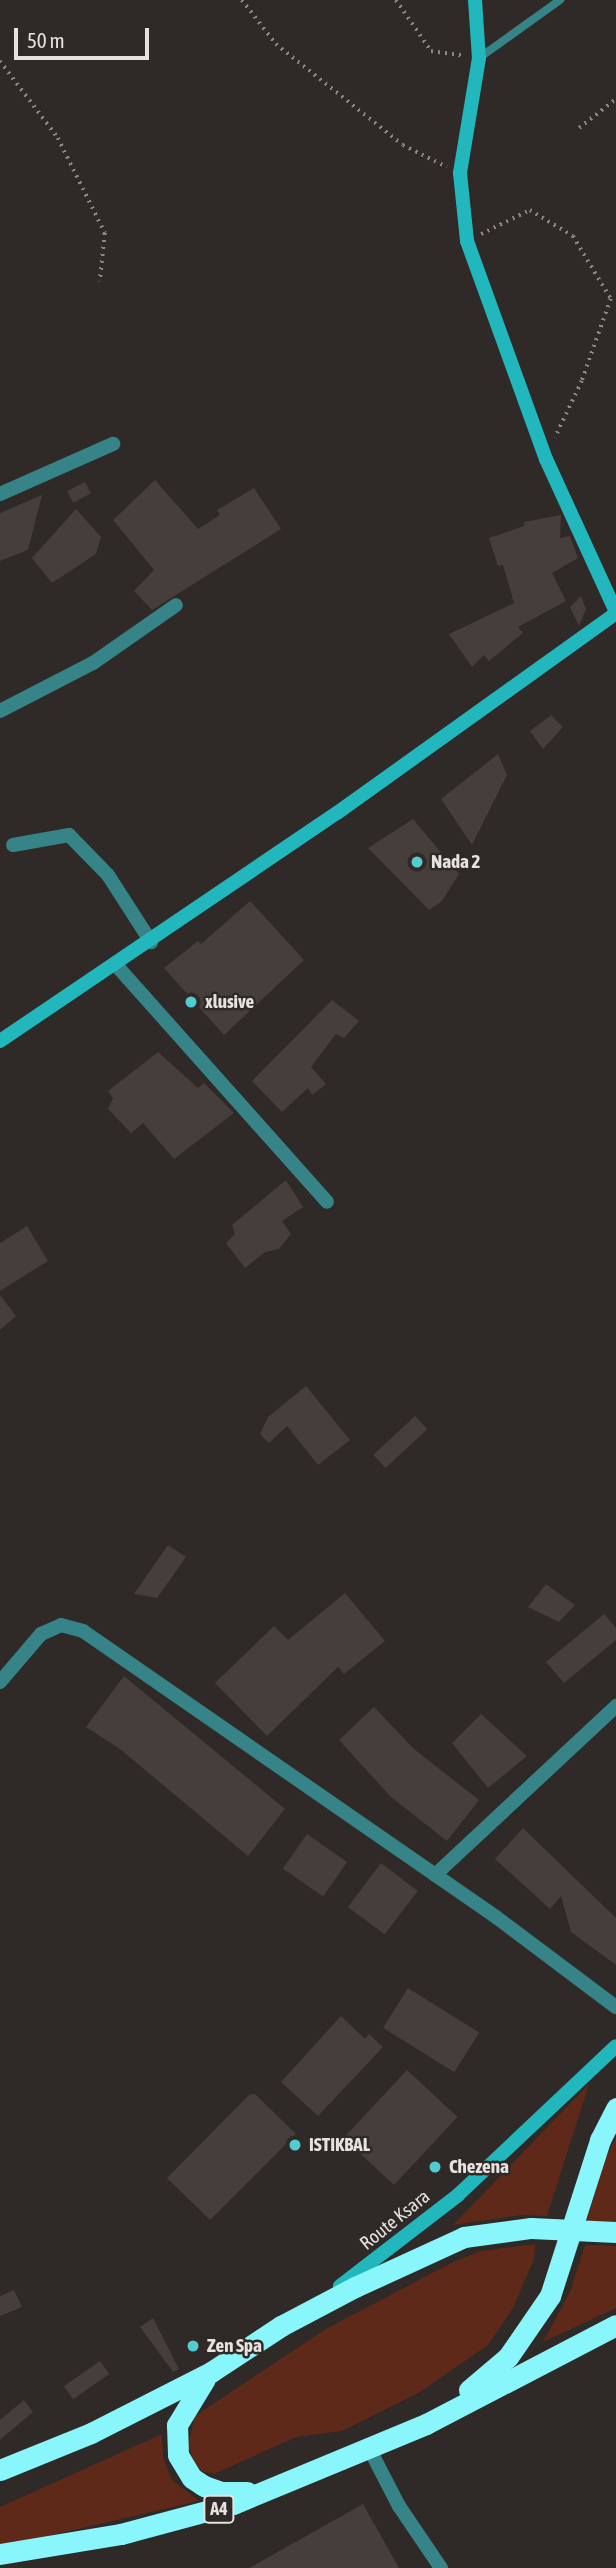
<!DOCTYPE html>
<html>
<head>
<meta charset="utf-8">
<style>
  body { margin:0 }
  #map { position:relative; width:616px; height:2568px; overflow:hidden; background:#2f2927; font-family:"Asap Condensed",sans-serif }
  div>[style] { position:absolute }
  .green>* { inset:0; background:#5e2918 }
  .building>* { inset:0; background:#453e3b; transform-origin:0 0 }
  .path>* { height:3.5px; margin-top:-1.75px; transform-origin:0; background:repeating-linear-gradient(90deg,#8c8785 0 2px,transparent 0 7px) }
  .lane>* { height:8px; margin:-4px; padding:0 4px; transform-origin:4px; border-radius:4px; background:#368487 }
  .street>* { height:14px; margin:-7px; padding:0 7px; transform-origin:7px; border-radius:7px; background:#368487 }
  .secondary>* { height:14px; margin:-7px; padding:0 7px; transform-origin:7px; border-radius:7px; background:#22b7bc }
  .highway>* { height:21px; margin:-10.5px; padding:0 10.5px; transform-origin:10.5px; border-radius:10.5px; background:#88f6fa }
  .dots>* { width:19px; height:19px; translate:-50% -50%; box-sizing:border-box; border:4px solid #2f2927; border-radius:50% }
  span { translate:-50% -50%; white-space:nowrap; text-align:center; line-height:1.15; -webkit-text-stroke:5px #2f2927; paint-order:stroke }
  .shield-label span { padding:2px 5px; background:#2f2927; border:2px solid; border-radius:5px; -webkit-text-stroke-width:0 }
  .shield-label { font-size:18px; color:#e6e2e0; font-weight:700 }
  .poi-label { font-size:19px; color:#e6e2e0; font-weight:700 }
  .left { translate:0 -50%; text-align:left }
  .street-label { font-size:19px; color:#e6e2e0 }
  .scale { position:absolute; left:14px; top:28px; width:135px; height:32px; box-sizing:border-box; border:4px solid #e6e2e0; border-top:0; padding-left:9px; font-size:21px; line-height:24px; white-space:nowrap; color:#e6e2e0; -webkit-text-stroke:5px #2f2927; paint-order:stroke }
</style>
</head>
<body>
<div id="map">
  <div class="green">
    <div style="clip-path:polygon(589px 2084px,547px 2216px,522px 2215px,453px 2225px)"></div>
    <div style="clip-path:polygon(616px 2137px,616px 2222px,586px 2223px,606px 2157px)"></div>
    <div style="clip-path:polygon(535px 2244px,534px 2259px,513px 2308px,488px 2345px,420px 2392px,342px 2431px,296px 2437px,214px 2474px,201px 2471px,192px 2457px,188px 2444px,195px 2416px,326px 2329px,455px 2261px,481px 2251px)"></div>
    <div style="clip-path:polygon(585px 2245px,616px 2246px,616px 2308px,543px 2342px,570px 2292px)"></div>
    <div style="clip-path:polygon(162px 2434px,163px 2458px,172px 2480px,199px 2501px,0 2547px,0 2507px)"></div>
  </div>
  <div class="building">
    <div style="clip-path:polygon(155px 480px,198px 529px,220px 515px,217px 510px,254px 488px,281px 529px,152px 610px,134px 591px,154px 570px,113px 520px)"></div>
    <div style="left:85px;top:482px;width:13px;height:20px;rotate:63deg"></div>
    <div style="clip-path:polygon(42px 495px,28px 550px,0 561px,0 513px)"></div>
    <div style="clip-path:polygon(76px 509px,101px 537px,96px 554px,52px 583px,32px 558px)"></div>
    <div style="clip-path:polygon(561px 515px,560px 538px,570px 536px,578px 558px,552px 573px,566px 601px,518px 627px,523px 633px,489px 661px,484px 655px,472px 667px,449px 634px,514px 603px,503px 565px,498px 566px,489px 538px,524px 526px,524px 522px)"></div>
    <div style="clip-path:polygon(581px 596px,586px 609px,579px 626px,570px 607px)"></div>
    <div style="clip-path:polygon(551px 715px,563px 727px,543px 749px,530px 731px)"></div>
    <div style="clip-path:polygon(498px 754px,507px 775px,472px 845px,441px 799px)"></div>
    <div style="clip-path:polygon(413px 819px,459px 874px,442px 901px,429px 910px,368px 848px)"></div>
    <div style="clip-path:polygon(250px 901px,304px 960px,224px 1035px,164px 968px,198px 941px,201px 944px)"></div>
    <div style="clip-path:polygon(332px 1000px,359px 1021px,344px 1038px,336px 1034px,311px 1067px,326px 1084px,312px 1095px,308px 1088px,282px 1112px,252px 1081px)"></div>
    <div style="clip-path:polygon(158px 1052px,198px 1088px,204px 1083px,234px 1113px,174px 1159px,143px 1123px,131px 1133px,108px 1109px,113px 1098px,108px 1091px)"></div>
    <div style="clip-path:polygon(286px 1180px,303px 1207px,282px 1221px,291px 1234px,279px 1249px,265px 1252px,245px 1268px,226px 1243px,235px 1234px,232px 1225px)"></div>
    <div style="clip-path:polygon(27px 1226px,48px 1261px,0 1291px,0 1243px)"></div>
    <div style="clip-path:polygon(0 1295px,16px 1316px,0 1330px)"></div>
    <div style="clip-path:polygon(306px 1386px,350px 1440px,318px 1465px,287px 1426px,269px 1443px,260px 1434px,268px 1417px)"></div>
    <div style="left:415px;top:1416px;width:18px;height:57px;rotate:47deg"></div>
    <div style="clip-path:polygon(168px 1545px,186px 1557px,157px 1598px,134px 1594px)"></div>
    <div style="clip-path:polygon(546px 1584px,575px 1605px,559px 1622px,528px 1607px)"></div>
    <div style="clip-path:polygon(345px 1593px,385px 1641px,344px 1674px,338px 1667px,267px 1736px,215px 1683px,274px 1626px,288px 1640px)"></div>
    <div style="clip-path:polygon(604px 1614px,616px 1628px,616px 1640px,564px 1683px,546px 1662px)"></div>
    <div style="clip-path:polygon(124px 1676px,285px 1809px,248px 1856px,120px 1749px,86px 1727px)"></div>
    <div style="clip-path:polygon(374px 1707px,414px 1749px,479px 1800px,447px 1841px,391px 1797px,339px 1740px)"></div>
    <div style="clip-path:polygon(481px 1714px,527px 1756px,488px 1788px,452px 1743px)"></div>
    <div style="clip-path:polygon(523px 1828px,616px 1918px,616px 1965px,571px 1932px,561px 1896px,550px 1909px,495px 1859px)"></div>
    <div style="left:307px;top:1834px;width:49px;height:42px;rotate:35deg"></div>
    <div style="left:381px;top:1863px;width:46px;height:55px;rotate:37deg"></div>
    <div style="left:408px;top:1988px;width:84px;height:47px;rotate:32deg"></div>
    <div style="clip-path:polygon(341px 2016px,365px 2039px,369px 2034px,383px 2047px,318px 2116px,281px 2082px)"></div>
    <div style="left:407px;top:2070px;width:69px;height:93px;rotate:43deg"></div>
    <div style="clip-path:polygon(250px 2094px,255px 2094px,296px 2134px,210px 2220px,167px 2178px)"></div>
    <div style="clip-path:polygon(14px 2290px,22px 2307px,0 2316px,0 2296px)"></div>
    <div style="clip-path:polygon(153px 2318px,179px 2369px,173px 2372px,140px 2327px)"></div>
    <div style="left:100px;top:2361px;width:16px;height:44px;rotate:55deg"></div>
    <div style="clip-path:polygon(24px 2400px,33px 2412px,0 2440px,0 2420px)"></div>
    <div style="clip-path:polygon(363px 2504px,399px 2568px,249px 2568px)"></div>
  </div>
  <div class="path">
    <div style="left:242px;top:0;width:56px;rotate:52.3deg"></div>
    <div style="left:276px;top:44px;width:162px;rotate:38.5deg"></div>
    <div style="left:403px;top:145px;width:49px;rotate:26.6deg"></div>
    <div style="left:396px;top:0;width:62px;rotate:55.5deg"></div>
    <div style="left:431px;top:51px;width:34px;rotate:8deg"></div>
    <div style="left:0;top:61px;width:96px;rotate:53deg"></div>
    <div style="left:58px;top:138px;width:106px;rotate:63.7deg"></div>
    <div style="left:105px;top:233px;width:49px;rotate:95.8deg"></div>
    <div style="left:579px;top:128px;width:47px;rotate:-38.1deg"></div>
    <div style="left:481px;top:234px;width:55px;rotate:-26.1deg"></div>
    <div style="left:530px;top:210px;width:50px;rotate:31.2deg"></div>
    <div style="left:573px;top:236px;width:74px;rotate:58.9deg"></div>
    <div style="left:611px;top:299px;width:87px;rotate:109.5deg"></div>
    <div style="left:582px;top:381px;width:63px;rotate:115.3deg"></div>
  </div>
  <div class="lane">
    <div style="left:479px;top:58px;width:100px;rotate:-35.6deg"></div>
  </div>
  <div class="street">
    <div style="left:0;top:494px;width:124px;rotate:-23.9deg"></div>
    <div style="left:0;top:711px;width:105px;rotate:-27.3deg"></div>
    <div style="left:93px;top:663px;width:101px;rotate:-34.9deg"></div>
    <div style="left:13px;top:845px;width:57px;rotate:-10.1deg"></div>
    <div style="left:69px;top:835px;width:56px;rotate:45.7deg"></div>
    <div style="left:108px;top:875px;width:80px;rotate:57.3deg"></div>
    <div style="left:116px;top:965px;width:317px;rotate:48.3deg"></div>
    <div style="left:0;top:1682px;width:63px;rotate:-49.5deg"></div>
    <div style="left:41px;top:1634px;width:22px;rotate:-24deg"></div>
    <div style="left:61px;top:1625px;width:23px;rotate:15deg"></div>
    <div style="left:83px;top:1631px;width:502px;rotate:34.7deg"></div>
    <div style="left:496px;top:1917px;width:150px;rotate:36.9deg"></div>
    <div style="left:435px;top:1875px;width:248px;rotate:-43deg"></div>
    <div style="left:369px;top:2448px;width:65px;rotate:62.7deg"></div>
    <div style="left:399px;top:2506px;width:75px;rotate:55.9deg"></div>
  </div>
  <div class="secondary">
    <div style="left:475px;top:0;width:58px;rotate:86.1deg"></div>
    <div style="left:479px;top:58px;width:117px;rotate:99.4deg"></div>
    <div style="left:460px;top:173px;width:68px;rotate:84.1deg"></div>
    <div style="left:467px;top:241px;width:232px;rotate:70.1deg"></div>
    <div style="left:546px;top:459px;width:168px;rotate:65.4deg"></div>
    <div style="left:0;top:1041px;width:407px;rotate:-34.1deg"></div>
    <div style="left:337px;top:813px;width:343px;rotate:-35.6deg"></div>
    <div style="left:340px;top:2286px;width:149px;rotate:-37.6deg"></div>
    <div style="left:458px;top:2195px;width:217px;rotate:-43.3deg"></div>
  </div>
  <div class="highway">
    <div style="left:205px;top:2379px;width:54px;rotate:121.3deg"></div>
    <div style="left:177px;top:2425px;width:30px;rotate:88deg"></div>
    <div style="left:178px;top:2455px;width:27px;rotate:59deg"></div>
    <div style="left:192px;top:2478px;width:14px;rotate:34deg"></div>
    <div style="left:204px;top:2486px;width:18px;rotate:19deg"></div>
    <div style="left:221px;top:2492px;width:26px"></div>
    <div style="left:469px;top:2390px;width:51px;rotate:-40.2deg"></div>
    <div style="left:508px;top:2357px;width:74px;rotate:-55.5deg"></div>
    <div style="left:550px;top:2296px;width:164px;rotate:-72.2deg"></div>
    <div style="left:600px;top:2140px;width:36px;rotate:-63deg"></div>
    <div style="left:0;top:2470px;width:98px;rotate:-22.1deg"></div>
    <div style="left:91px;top:2433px;width:135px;rotate:-26.9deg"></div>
    <div style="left:211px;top:2372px;width:84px;rotate:-33.3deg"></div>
    <div style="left:281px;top:2326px;width:84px;rotate:-27.8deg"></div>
    <div style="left:355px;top:2287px;width:120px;rotate:-24.6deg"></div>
    <div style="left:464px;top:2237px;width:68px;rotate:-7.7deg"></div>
    <div style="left:531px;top:2228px;width:85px;rotate:2.7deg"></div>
    <div style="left:0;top:2554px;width:123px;rotate:-9.4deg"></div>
    <div style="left:121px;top:2534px;width:116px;rotate:-15deg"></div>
    <div style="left:233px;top:2504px;width:209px;rotate:-22.5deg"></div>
    <div style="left:426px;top:2424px;width:214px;rotate:-27.5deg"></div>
  </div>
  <div class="dots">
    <div style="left:417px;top:862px;background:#51ccd1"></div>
    <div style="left:191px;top:1002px;background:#51ccd1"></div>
    <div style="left:295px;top:2145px;background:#51ccd1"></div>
    <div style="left:435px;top:2167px;background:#51ccd1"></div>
    <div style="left:193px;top:2346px;background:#51ccd1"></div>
  </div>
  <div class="shield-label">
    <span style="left:219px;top:2509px">A4</span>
  </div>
  <div class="poi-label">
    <span class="left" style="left:431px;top:862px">Nada 2</span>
    <span class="left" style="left:205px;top:1002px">xlusive</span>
    <span class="left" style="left:309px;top:2145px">ISTIKBAL</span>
    <span class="left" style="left:449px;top:2167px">Chezena</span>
    <span class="left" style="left:207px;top:2346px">Zen Spa</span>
  </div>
  <div class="street-label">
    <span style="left:395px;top:2220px;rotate:-39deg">Route Ksara</span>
  </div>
  <div class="scale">50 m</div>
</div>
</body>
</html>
